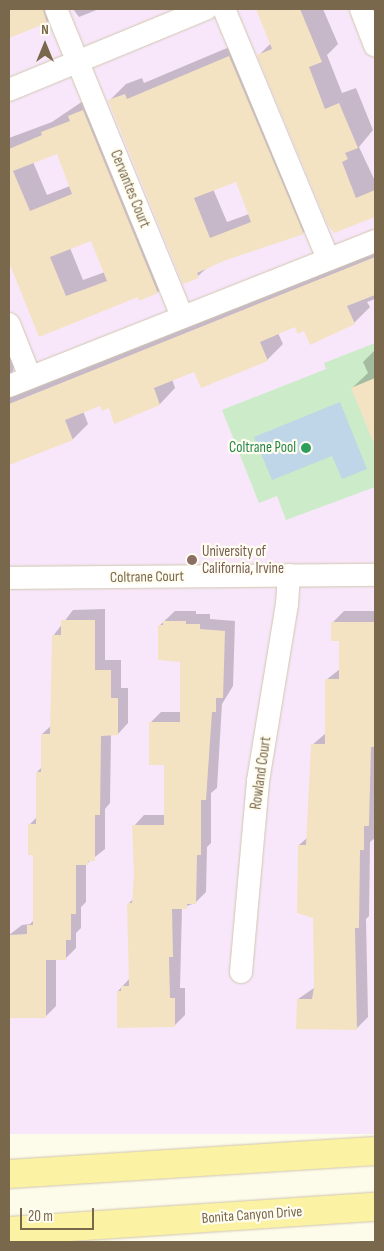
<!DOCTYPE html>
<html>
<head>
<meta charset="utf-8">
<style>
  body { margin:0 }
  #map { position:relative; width:384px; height:1251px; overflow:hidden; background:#fdfbea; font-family:"Sofia Sans Condensed",sans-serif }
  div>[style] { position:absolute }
  .education>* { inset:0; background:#f8e7fa; transform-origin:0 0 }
  .green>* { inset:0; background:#ccebc8 }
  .water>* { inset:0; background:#bed6e7 }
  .shadow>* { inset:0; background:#0003 }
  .building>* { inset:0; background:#f3e3c2 }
  .roads { filter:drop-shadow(0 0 1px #d0c7af) drop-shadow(0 0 1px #d0c7af) }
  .minor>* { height:22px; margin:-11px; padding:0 11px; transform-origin:11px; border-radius:11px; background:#fff }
  .primary>* { height:28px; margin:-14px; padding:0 14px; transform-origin:14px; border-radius:14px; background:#fbf2a4 }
  .dots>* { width:14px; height:14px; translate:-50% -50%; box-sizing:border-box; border:2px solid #fffdf1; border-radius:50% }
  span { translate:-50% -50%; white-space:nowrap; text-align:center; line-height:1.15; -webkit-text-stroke:4.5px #fffdf1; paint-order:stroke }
  .street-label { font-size:15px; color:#79684c }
  .leisure-label { font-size:15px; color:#27864d }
  .right { translate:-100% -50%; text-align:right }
  .education-label { font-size:15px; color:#785e54 }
  .left { translate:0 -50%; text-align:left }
  .frame { position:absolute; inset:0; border:10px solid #79684c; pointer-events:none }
  .north { position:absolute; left:20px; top:20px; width:50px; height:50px; -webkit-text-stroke:4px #fffdf1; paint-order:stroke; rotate:0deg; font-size:14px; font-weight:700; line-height:20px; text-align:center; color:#79684c }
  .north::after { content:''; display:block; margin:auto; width:18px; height:22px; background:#79684c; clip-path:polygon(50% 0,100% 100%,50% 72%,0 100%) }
  .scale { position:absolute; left:20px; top:1208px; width:74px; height:22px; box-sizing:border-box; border:2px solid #79684c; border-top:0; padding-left:6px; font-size:15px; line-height:18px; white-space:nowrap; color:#79684c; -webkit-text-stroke:4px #fffdf1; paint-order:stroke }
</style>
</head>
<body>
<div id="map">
  <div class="education">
    <div style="left:9px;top:9px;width:366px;height:1125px"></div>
  </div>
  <div class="green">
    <div style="clip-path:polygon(375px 343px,375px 487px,286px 520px,277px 496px,259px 503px,222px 410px,326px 369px,324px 363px)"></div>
  </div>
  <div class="water">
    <div style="clip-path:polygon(340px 402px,367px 469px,342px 479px,332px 456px,272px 480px,254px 437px)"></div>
  </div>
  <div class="shadow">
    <div style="clip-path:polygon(9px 9px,60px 9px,47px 22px,9px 36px)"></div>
    <div style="clip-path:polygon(73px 9px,99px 9px,79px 17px)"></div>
    <div style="clip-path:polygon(258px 9px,323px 9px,338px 44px,327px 55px,342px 93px,356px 88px,373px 130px,359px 147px,375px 181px,375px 215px,334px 231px,259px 55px,271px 43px)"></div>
    <div style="clip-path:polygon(evenodd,246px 40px,320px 217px,303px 233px,225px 259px,208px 267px,198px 276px,109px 101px,126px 84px,142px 78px,144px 83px,246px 40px,237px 180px,249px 214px,227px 222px,213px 189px,237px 180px)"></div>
    <div style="clip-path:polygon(evenodd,86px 99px,174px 275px,158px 292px,140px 299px,138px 295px,40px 335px,9px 259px,9px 138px,52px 122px,86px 99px,58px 152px,70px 186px,47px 195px,33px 162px,58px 152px,86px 99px,92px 239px,105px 272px,83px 280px,70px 248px,92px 239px)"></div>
    <div style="clip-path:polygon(375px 249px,375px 299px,367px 302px,370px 307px,354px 323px,305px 329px,296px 326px,278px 333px,283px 344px,267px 360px,195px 371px,172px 379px,175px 388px,160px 404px,115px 422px,109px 407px,101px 405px,83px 411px,88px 424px,73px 439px,9px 464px,9px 350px,16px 360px,12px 374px)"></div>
    <div style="clip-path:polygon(375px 350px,375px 443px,352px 388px,368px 373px,363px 362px)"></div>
    <div style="clip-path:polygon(105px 609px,105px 660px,121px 660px,121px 688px,128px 688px,128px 723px,118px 734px,111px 734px,110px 803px,105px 809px,105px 849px,86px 864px,86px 902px,81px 907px,81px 928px,76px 933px,76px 948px,65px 959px,56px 959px,56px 1006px,45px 1017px,9px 1017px,9px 935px,22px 925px,30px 924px,34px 920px,34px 853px,30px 824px,37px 817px,37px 772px,42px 767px,42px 734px,52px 725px,53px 636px,73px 610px)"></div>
    <div style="clip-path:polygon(175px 611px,196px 611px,196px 614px,210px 614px,210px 619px,235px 621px,233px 686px,222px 704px,217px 788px,211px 793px,211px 843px,207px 847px,206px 892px,195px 903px,182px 908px,180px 988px,185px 988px,185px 1015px,174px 1026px,118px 991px,130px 978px,129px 903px,134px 898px,136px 876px,134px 826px,144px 815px,165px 815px,165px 764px,151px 722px,161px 712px,181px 712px,181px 661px,159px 626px)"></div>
    <div style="clip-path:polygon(344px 611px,375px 611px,375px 838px,370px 842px,369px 916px,366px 919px,368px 1017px,356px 1029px,298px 999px,314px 988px,314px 917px,299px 845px,308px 837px,312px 745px,326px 733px,326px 680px,340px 669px,341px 640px,332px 623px)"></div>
  </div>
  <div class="building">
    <div style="clip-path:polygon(9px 9px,43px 9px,47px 23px,9px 38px)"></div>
    <div style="clip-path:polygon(256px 9px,300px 9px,322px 62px,309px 67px,325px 109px,339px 103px,358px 148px,345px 153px,348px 159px,342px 162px,356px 198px,375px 190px,375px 217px,334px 233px,328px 225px,257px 55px,272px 49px)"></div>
    <div style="clip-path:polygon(evenodd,229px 56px,304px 234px,226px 260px,197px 273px,199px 278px,183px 284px,108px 100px,125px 94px,127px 99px,229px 56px,236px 182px,251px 222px,210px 238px,194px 198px,236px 182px)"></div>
    <div style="clip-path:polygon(evenodd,83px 110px,158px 293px,139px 301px,138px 297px,39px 337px,9px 262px,9px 149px,42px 135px,41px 132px,70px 121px,68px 116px,83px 110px,57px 154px,72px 194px,30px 211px,13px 171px,57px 154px,83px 110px,91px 241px,107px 281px,66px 296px,50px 257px,91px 241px)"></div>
    <div style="clip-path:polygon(375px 257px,375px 295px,347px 306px,355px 324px,310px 345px,304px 331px,298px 334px,295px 327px,260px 342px,268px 361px,201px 388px,194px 372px,154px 388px,160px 405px,114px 424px,109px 408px,102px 411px,100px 406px,65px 420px,73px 440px,9px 465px,9px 404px)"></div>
    <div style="clip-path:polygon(375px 378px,375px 446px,351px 388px)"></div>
    <div style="clip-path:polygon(61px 620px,95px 620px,95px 670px,111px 670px,111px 698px,118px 698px,118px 735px,101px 736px,100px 815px,95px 815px,95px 861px,88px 861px,88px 865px,76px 865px,76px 914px,71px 914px,71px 940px,66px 940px,66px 960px,46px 960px,46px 1018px,9px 1018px,10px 935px,27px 934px,27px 925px,33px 925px,33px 855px,28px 855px,28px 824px,36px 824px,36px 772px,41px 772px,41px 734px,50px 734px,52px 635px,61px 635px)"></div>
    <div style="clip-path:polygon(163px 621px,186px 621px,186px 624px,200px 624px,200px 629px,225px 631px,223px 698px,216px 698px,216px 712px,212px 712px,206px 800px,201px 800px,201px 855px,197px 855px,196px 904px,187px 904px,187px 909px,172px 909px,173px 957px,169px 957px,170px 998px,175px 998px,175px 1027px,117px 1028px,117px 991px,121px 991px,121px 986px,129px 986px,127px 903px,132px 903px,134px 875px,132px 825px,164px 825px,164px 765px,149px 765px,149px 722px,180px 722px,180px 662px,158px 660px,158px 625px,163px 625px)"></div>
    <div style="clip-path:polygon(331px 622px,375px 622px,375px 747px,371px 747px,369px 826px,364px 826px,364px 850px,360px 850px,359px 928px,355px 928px,357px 1030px,296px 1029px,297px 999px,312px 999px,314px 987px,313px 918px,297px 913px,298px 845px,306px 845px,311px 744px,325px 744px,325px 679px,339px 679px,339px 641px,331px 641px)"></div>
  </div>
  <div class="roads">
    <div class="minor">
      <div style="left:56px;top:9px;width:332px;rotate:67.7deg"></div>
      <div style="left:224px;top:9px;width:271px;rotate:67.4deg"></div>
      <div style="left:361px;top:9px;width:39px;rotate:69deg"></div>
      <div style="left:9px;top:90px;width:213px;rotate:-22.4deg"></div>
      <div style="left:9px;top:324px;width:57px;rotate:68.4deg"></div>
      <div style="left:9px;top:386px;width:394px;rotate:-21.6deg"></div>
      <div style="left:9px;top:578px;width:366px;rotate:-0.5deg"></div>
      <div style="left:241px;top:972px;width:192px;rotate:-84.9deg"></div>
      <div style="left:258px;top:781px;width:179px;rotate:-80.7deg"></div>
      <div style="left:287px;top:604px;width:29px;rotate:-86deg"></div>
    </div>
    <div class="primary">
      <div style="left:9px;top:1174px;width:367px;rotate:-3.6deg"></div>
      <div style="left:9px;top:1231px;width:367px;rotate:-3.8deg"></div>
    </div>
  </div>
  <div class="dots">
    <div style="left:306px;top:448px;background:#2e9e5b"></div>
    <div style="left:192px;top:560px;background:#8d6e63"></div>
  </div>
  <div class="street-label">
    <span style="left:130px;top:189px;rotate:68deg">Cervantes Court</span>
    <span style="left:147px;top:577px;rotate:-1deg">Coltrane Court</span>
    <span style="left:261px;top:773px;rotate:-82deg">Rowland Court</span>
    <span style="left:252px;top:1215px;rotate:-4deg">Bonita Canyon Drive</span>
  </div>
  <div class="leisure-label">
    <span class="right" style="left:296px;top:448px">Coltrane Pool</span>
  </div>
  <div class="education-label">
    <span class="left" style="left:202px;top:560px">University of<br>California, Irvine</span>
  </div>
  <div class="frame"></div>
  <div class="north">N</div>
  <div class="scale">20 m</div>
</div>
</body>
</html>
